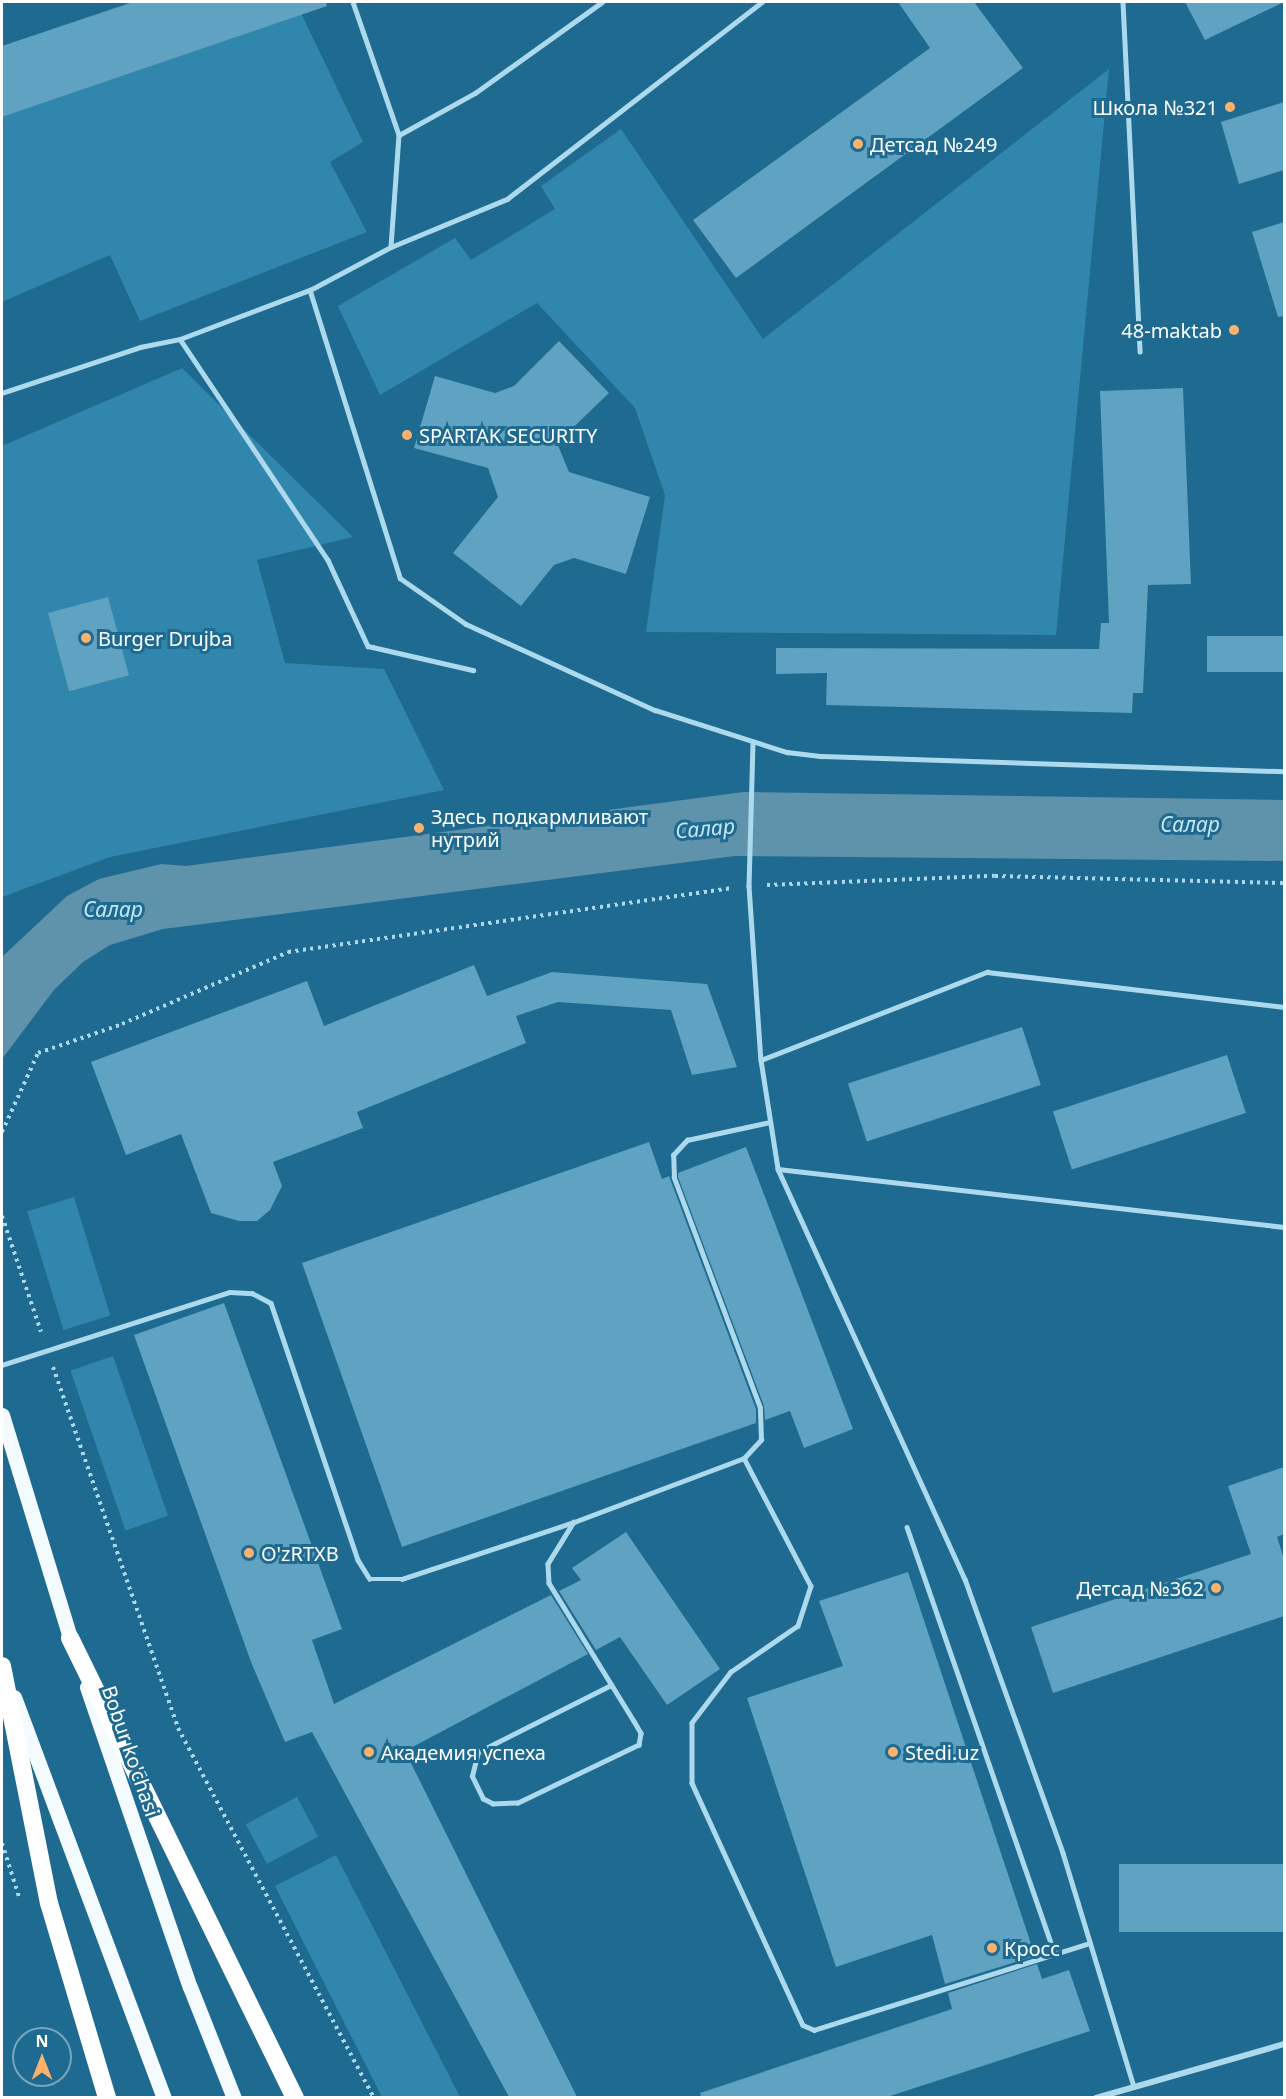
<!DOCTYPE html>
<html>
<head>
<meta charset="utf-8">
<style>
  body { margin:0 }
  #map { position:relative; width:1286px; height:2099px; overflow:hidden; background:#1e6a90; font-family:"Noto Sans",sans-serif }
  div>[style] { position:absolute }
  .green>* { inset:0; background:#3186ad; transform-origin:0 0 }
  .water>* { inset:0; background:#5f92ab }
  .building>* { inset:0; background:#5fa2c1; transform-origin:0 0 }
  .path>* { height:4px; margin-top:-2px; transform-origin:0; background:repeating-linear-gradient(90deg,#add9ed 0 3px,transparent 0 7.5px) }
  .lane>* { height:4.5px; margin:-2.25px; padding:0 2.25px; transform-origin:2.25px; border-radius:2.25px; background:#add9ed }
  .street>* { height:6px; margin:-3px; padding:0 3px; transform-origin:3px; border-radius:3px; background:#add9ed }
  .primary>* { height:15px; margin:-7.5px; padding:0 7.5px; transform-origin:7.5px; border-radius:7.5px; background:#f4fbff }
  .highway>* { height:18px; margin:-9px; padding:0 9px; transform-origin:9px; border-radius:9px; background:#fff }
  .dots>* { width:16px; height:16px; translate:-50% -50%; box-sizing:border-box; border:3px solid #1e6a90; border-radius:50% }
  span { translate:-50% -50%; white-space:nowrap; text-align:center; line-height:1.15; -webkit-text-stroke:6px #1e6a90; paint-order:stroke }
  .poi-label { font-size:20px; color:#fff }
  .right { translate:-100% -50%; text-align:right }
  .left { translate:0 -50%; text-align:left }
  .street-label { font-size:20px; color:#fff }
  .water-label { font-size:21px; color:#c4e6f6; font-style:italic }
  .frame { position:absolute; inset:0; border:3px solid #fff; pointer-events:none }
  .north { position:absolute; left:12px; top:2027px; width:60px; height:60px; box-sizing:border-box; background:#1e6a90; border:2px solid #78a6bc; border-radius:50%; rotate:0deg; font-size:16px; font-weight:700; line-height:24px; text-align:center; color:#fff }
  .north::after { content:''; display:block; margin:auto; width:21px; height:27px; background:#fcb26d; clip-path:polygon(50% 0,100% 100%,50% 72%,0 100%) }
</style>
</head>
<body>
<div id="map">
  <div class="green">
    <div style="clip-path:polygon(299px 9px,363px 142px,330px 162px,367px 232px,140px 321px,110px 255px,2px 302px,2px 117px,288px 19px)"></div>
    <div style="clip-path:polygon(1109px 69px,1056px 635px,646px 632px,665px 495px,635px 408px,537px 303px,380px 395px,338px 306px,455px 238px,471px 260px,555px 209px,541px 186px,621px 129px,763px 339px)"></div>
    <div style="clip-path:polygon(182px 368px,353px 537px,257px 560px,285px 663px,384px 669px,444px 790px,110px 857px,2px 897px,2px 446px)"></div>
    <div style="left:74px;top:1197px;width:124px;height:49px;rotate:73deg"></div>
    <div style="left:113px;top:1356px;width:169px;height:45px;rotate:71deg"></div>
    <div style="left:297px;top:1797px;width:45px;height:58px;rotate:62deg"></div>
    <div style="clip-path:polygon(336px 1855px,460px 2097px,382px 2097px,275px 1886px)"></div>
  </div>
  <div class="water">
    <div style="clip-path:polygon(743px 792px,1284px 800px,1284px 861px,735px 856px,163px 929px,110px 945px,83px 962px,54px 990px,2px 1059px,2px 957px,67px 896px,99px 879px,161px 864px,186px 866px)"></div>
  </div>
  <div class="building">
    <div style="clip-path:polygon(133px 2px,326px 2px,327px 6px,2px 117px,2px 46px)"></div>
    <div style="clip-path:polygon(898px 2px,974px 2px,1023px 68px,736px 278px,693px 220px,930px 48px)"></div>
    <div style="clip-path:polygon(1185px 2px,1284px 2px,1205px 40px)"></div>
    <div style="clip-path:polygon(1284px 102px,1284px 170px,1239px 184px,1221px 122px)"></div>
    <div style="clip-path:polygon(1284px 222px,1284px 316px,1278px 317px,1252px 232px)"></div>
    <div style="clip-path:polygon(559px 341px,609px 393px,557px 443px,569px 472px,650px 497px,626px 574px,574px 558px,554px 565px,521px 606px,453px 553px,498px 497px,488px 468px,414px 448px,435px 376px,495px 393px,514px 386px)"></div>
    <div style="clip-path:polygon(1183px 388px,1191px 584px,1148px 585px,1143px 693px,1133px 693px,1132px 713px,826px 705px,827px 673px,776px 674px,776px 648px,1099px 649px,1101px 623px,1109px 623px,1100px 391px)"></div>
    <div style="left:108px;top:597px;width:81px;height:62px;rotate:75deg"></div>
    <div style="left:1284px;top:636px;width:36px;height:77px;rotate:90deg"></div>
    <div style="clip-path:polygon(474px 965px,487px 996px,552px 972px,707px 984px,737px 1067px,692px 1075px,671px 1010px,558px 1002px,516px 1016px,526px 1043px,357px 1112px,363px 1128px,273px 1162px,282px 1186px,270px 1210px,257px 1221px,239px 1221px,211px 1213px,181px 1134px,126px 1155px,91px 1062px,307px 981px,324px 1026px)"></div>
    <div style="left:1022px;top:1027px;width:61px;height:183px;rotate:72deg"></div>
    <div style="left:1227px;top:1055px;width:61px;height:183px;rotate:72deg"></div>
    <div style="clip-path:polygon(649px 1142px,662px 1179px,669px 1176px,756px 1409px,756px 1423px,402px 1547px,302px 1263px)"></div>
    <div style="clip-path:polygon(746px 1147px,853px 1429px,804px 1448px,790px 1411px,765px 1420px,764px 1406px,678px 1177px,678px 1173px)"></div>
    <div style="clip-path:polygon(224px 1303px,342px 1629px,312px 1640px,334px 1704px,551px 1595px,588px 1654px,405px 1751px,577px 2097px,509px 2097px,312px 1732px,285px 1742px,251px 1662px,134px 1335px)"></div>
    <div style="clip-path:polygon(1284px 1467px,1284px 1534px,1277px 1537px,1284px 1559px,1284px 1616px,1053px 1693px,1031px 1627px,1251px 1554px,1228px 1486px)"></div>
    <div style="clip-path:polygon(626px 1532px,720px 1669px,667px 1705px,620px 1637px,596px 1650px,559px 1591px,581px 1580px,572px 1568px)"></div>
    <div style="clip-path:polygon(908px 1572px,1035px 1956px,945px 1984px,932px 1935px,836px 1967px,747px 1698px,843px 1666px,819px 1601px)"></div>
    <div style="left:1284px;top:1864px;width:68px;height:165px;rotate:90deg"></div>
    <div style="clip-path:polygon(1037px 1964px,1042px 1979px,1069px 1970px,1090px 2031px,887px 2097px,701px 2097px,700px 2093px,952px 2009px,948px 1993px)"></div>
  </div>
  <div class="path">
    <div style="left:767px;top:885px;width:228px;rotate:-2.3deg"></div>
    <div style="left:995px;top:876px;width:289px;rotate:1.4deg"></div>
    <div style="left:2px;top:1132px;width:87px;rotate:-65.5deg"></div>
    <div style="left:38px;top:1053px;width:89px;rotate:-19deg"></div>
    <div style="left:122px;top:1024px;width:181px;rotate:-23.4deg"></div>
    <div style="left:288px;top:952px;width:447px;rotate:-8.2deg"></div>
    <div style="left:2px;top:1216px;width:122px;rotate:71.4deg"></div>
    <div style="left:53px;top:1367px;width:382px;rotate:70.9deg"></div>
    <div style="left:178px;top:1728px;width:419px;rotate:62.1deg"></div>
    <div style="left:2px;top:1843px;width:57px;rotate:72.5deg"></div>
  </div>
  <div class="lane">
    <div style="left:353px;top:2px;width:141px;rotate:70.9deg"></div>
    <div style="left:399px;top:135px;width:112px;rotate:94.1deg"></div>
    <div style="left:1123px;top:2px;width:350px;rotate:87.2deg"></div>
    <div style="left:399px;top:135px;width:87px;rotate:-28.9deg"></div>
    <div style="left:475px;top:93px;width:156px;rotate:-35.6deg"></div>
    <div style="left:310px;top:290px;width:302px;rotate:72.6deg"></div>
    <div style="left:400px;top:578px;width:80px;rotate:34.9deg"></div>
    <div style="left:466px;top:624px;width:208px;rotate:24.5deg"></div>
    <div style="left:655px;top:710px;width:139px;rotate:17.7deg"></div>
    <div style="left:787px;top:752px;width:35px;rotate:7deg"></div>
    <div style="left:822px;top:756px;width:462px;rotate:1.9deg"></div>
    <div style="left:180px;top:339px;width:139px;rotate:-20.7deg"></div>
    <div style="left:310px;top:290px;width:92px;rotate:-28deg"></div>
    <div style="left:391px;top:247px;width:126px;rotate:-22.5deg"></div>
    <div style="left:507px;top:199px;width:322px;rotate:-37.7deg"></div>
    <div style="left:2px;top:393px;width:145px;rotate:-18.4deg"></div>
    <div style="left:140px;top:347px;width:41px;rotate:-11.3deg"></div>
    <div style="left:180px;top:339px;width:266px;rotate:56.2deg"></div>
    <div style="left:328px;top:560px;width:95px;rotate:65.1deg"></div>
    <div style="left:368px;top:646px;width:108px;rotate:12.9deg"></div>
    <div style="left:753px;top:743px;width:143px;rotate:91.6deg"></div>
    <div style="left:749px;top:886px;width:174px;rotate:86.1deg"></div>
    <div style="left:761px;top:1060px;width:110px;rotate:81.1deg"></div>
    <div style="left:778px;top:1169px;width:451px;rotate:65.5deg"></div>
    <div style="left:965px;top:1579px;width:291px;rotate:70.3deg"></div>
    <div style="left:1063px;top:1853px;width:241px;rotate:73.1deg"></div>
    <div style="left:761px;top:1060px;width:243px;rotate:-21.3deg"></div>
    <div style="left:987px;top:972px;width:299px;rotate:6.7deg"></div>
    <div style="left:778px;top:1169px;width:509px;rotate:6.54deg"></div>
    <div style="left:2px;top:1365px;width:239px;rotate:-17.8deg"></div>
    <div style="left:230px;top:1292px;width:22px;rotate:3deg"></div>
    <div style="left:252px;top:1293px;width:21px;rotate:28deg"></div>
    <div style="left:271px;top:1303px;width:271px;rotate:71.3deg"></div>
    <div style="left:358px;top:1560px;width:22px;rotate:58deg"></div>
    <div style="left:370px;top:1579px;width:32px"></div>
    <div style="left:402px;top:1579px;width:181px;rotate:-18.3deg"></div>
    <div style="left:574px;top:1522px;width:182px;rotate:-20.6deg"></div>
    <div style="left:744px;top:1458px;width:25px;rotate:-47deg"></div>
    <div style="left:761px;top:1440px;width:32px;rotate:-92deg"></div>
    <div style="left:760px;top:1408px;width:246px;rotate:-110.5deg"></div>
    <div style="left:674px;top:1178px;width:23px;rotate:-92deg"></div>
    <div style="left:673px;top:1155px;width:21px;rotate:-47deg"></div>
    <div style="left:687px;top:1140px;width:85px;rotate:-12.2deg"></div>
    <div style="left:744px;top:1458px;width:144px;rotate:62.4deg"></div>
    <div style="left:811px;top:1586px;width:42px;rotate:108deg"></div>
    <div style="left:798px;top:1626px;width:81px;rotate:145.5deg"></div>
    <div style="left:731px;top:1672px;width:64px;rotate:127.4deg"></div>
    <div style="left:692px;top:1723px;width:60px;rotate:90deg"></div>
    <div style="left:692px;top:1783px;width:266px;rotate:65.4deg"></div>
    <div style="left:803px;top:2025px;width:12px;rotate:24deg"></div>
    <div style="left:814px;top:2030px;width:289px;rotate:-17.5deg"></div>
    <div style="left:574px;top:1522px;width:49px;rotate:121.8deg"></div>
    <div style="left:548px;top:1564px;width:19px;rotate:87deg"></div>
    <div style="left:549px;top:1583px;width:162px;rotate:58.4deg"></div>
    <div style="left:634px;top:1721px;width:14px;rotate:60deg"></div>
    <div style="left:641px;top:1733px;width:12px;rotate:99deg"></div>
    <div style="left:639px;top:1745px;width:134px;rotate:154.4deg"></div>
    <div style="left:518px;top:1803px;width:25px;rotate:178deg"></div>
    <div style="left:493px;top:1804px;width:11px;rotate:-153deg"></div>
    <div style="left:483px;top:1799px;width:25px;rotate:-116deg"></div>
    <div style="left:472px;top:1776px;width:25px;rotate:-76deg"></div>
    <div style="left:478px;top:1752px;width:149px;rotate:-26.7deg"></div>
    <div style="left:907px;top:1527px;width:452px;rotate:70.9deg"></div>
  </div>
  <div class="street">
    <div style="left:1096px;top:2098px;width:196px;rotate:-16deg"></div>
  </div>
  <div class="primary">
    <div style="left:2px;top:1415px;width:243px;rotate:73deg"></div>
    <div style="left:87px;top:1687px;width:317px;rotate:71.1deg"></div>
    <div style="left:190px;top:1987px;width:119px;rotate:68.4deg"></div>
    <div style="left:14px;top:1697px;width:428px;rotate:69.5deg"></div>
  </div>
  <div class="highway">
    <div style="left:70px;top:1638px;width:512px;rotate:63.94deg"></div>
    <div style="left:2px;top:1666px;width:242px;rotate:78.8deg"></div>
    <div style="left:49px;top:1903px;width:203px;rotate:73.4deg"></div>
  </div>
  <div class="dots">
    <div style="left:1230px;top:107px;background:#fcb26d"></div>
    <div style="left:858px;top:144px;background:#fcb26d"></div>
    <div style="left:1234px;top:330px;background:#fcb26d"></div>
    <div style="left:407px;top:435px;background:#fcb26d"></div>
    <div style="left:86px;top:638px;background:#fcb26d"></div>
    <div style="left:419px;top:828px;background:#fcb26d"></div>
    <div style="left:249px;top:1553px;background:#fcb26d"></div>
    <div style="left:1216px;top:1588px;background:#fcb26d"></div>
    <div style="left:369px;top:1752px;background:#fcb26d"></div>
    <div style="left:893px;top:1752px;background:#fcb26d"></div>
    <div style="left:992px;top:1948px;background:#fcb26d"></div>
  </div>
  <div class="poi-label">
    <span class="right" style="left:1218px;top:107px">Школа №321</span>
    <span class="left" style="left:870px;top:144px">Детсад №249</span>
    <span class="right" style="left:1222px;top:330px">48-maktab</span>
    <span class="left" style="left:419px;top:435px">SPARTAK SECURITY</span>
    <span class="left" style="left:98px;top:638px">Burger Drujba</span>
    <span class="left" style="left:431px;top:828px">Здесь подкармливают<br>нутрий</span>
    <span class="left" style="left:261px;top:1553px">O'zRTXB</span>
    <span class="right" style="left:1204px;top:1588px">Детсад №362</span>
    <span class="left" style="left:381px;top:1752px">Академия успеха</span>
    <span class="left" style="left:905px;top:1752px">Stedi.uz</span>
    <span class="left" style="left:1004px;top:1948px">Кросс</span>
  </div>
  <div class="street-label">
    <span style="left:131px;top:1751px;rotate:71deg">Bobur ko'chasi</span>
  </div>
  <div class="water-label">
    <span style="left:1190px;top:824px">Салар</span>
    <span style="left:705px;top:828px;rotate:-5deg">Салар</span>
    <span style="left:113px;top:909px">Салар</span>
  </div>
  <div class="frame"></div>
  <div class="north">N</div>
</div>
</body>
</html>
